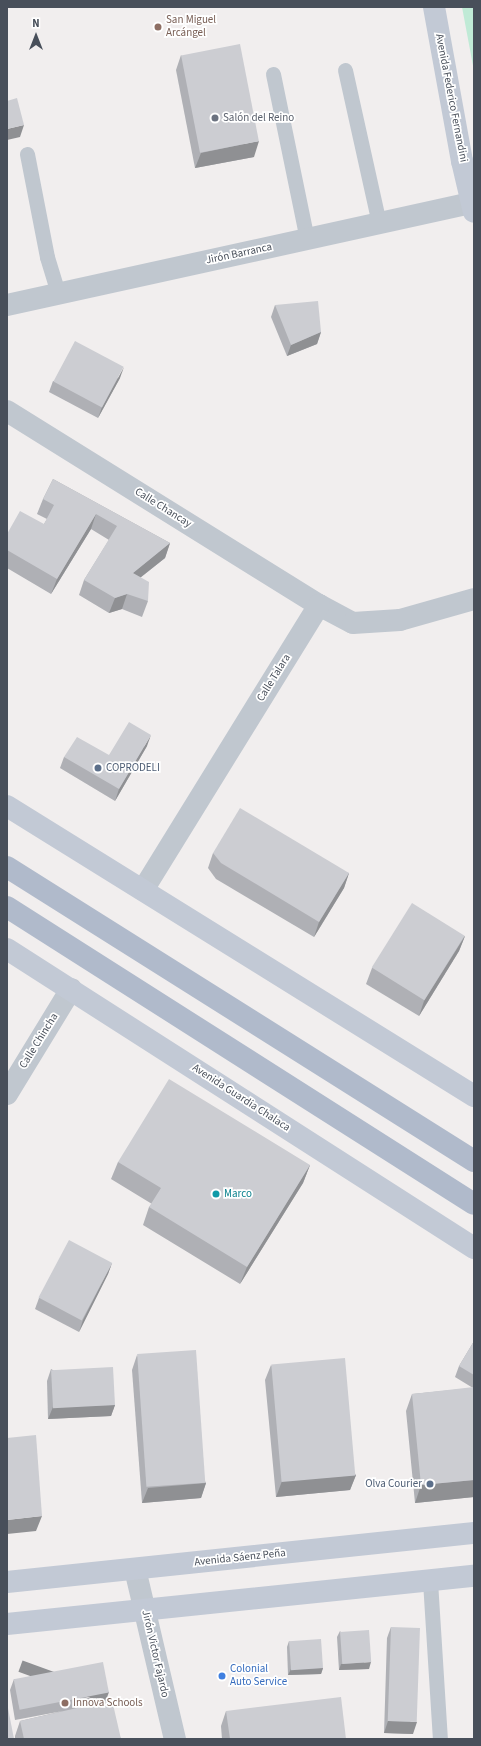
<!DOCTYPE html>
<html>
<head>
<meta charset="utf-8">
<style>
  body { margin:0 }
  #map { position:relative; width:481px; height:1746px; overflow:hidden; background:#f1eeee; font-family:"Source Sans 3",sans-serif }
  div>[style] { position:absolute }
  .green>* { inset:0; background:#c0ead6 }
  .lane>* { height:15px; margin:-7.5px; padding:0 7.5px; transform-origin:7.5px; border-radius:7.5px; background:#c0c7cf }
  .street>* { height:22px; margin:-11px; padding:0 11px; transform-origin:11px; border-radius:11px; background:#c0c7cf }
  .secondary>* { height:22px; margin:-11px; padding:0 11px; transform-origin:11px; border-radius:11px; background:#c2c9d5 }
  .primary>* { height:22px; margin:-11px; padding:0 11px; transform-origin:11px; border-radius:11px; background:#b0bacb }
  .wall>* { inset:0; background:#afb0b5 }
  .shaded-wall>* { inset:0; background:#8f9093; transform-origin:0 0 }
  .building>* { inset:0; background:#cccdd2; transform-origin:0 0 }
  .dots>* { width:11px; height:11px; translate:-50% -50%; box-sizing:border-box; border:2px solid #fff; border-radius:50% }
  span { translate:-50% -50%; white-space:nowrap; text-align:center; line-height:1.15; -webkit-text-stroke:3.5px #fff; paint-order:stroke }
  .education-label { font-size:11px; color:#785e54 }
  .left { translate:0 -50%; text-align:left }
  .street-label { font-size:11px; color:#484f5a }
  .worship-label { font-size:11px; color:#5b616d }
  .service-label { font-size:11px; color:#4e5e75 }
  .right { translate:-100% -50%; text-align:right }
  .culture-label { font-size:11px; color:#0d838f }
  .shop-label { font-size:11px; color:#366cbe }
  .frame { position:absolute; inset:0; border:8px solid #484f5a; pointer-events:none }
  .north { position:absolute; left:16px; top:16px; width:40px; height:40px; -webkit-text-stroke:3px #fff; paint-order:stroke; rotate:0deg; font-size:11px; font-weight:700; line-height:16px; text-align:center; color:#484f5a }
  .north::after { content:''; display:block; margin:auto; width:14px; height:18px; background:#484f5a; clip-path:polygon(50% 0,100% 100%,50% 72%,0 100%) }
</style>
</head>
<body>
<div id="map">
  <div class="green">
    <div style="clip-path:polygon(462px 7px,474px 7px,474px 71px)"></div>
  </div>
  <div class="lane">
    <div style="left:345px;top:70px;width:157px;rotate:77.5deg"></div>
    <div style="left:273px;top:74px;width:168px;rotate:78.4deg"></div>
    <div style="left:27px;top:154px;width:105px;rotate:79deg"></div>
    <div style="left:47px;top:257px;width:39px;rotate:73deg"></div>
    <div style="left:430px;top:1581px;width:158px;rotate:86.4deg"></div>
  </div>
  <div class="street">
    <div style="left:7px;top:305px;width:476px;rotate:-12.4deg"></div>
    <div style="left:7px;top:411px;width:367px;rotate:31.9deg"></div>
    <div style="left:319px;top:605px;width:38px;rotate:28deg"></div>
    <div style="left:353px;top:623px;width:47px;rotate:-3.7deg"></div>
    <div style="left:400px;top:620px;width:77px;rotate:-15.8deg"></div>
    <div style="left:143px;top:890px;width:335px;rotate:-58.3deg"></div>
    <div style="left:7px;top:1094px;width:123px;rotate:-58.6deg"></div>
    <div style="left:135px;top:1569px;width:175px;rotate:76.8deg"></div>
  </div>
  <div class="secondary">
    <div style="left:434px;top:7px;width:157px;rotate:79.7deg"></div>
    <div style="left:462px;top:161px;width:52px;rotate:76.8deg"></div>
    <div style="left:7px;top:806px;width:550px;rotate:31.84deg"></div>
    <div style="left:7px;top:949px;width:555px;rotate:32.63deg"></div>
    <div style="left:7px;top:1582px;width:470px;rotate:-6deg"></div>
    <div style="left:7px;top:1624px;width:469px;rotate:-5.9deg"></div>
  </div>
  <div class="primary">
    <div style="left:7px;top:867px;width:552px;rotate:32.19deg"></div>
    <div style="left:7px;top:907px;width:553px;rotate:32.46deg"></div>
  </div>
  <div class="wall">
    <div style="clip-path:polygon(181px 55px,254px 157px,195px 168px,176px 70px)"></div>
    <div style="clip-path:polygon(275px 305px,321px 332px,317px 344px,287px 356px,271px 317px)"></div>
    <div style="clip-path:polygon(120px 378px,98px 418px,49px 392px,53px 381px)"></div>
    <div style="clip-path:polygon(53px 479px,170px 543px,165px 558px,140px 578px,148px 601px,142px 617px,122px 609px,109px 613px,79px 595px,84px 580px,109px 540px,91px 529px,51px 594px,7px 568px,7px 534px,44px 524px,47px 519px,37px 514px,43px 499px)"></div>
    <div style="clip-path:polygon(147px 746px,115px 801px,60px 768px,64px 757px,109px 755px)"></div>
    <div style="clip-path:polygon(213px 853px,349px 873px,344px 888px,314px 937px,216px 879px,208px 868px)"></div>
    <div style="clip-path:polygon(465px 936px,459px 951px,419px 1016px,366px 984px,372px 968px)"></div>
    <div style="clip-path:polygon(118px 1162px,310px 1165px,303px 1183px,240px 1284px,143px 1225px,149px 1207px,152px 1204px,111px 1179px)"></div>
    <div style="clip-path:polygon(112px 1263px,108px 1274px,79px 1332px,35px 1309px,39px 1298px)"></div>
    <div style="clip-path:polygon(474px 1341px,474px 1497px,415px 1503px,406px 1411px,412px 1394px,473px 1388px,455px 1377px,459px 1366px)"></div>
    <div style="clip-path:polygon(137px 1355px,206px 1483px,201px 1498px,142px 1503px,132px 1370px)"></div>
    <div style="clip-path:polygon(271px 1365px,356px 1475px,350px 1490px,276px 1497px,265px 1380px)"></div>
    <div style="clip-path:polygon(51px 1369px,115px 1405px,111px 1416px,48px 1419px,47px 1381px)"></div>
    <div style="clip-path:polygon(391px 1627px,413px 1734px,384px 1733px,387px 1638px)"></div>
    <div style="clip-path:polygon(340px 1631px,369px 1669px,339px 1670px,337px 1637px)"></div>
    <div style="clip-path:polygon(289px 1641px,323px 1668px,321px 1674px,288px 1675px,287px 1647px)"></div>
    <div style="clip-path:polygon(14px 1679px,105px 1702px,121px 1739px,15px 1739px,15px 1736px,20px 1721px,63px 1711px,15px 1720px,10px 1690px)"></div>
    <div style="clip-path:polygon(226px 1711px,346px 1739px,222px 1739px,221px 1726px)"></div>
  </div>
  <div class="shaded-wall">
    <div style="clip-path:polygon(24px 125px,20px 137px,7px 140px,7px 129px)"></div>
    <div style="clip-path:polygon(259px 141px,254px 157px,195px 168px,201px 153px)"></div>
    <div style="clip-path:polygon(321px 332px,317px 344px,287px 356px,291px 345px)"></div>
    <div style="clip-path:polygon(124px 367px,120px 378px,98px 418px,102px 407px)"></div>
    <div style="clip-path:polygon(96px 514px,91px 529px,51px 594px,57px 579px)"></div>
    <div style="clip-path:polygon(170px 543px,165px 558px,127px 588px,133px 573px)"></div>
    <div style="clip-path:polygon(127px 594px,122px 609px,109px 613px,115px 598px)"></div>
    <div style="clip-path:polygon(151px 735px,147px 746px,115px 801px,119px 789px)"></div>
    <div style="clip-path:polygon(349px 873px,344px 888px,314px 937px,319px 922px)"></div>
    <div style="clip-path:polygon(465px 936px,459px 951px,419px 1016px,424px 1001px)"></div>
    <div style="clip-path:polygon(310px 1165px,303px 1183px,240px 1284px,247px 1267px)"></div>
    <div style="clip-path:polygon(112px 1263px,108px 1274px,79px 1332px,83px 1320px)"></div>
    <div style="clip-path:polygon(115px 1405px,111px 1416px,48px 1419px,53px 1407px)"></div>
    <div style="clip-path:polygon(356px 1475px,350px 1490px,276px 1497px,282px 1481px)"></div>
    <div style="clip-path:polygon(474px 1480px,474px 1497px,415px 1503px,421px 1485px)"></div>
    <div style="clip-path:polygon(206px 1483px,201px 1498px,142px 1503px,148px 1488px)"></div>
    <div style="clip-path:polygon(42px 1516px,36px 1531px,7px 1534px,7px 1520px)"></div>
    <div style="clip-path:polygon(371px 1662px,369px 1669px,339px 1670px,341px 1664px)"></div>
    <div style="clip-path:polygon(323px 1668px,321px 1674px,288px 1675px,291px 1669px)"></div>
    <div style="left:109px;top:1692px;width:12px;height:92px;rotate:110deg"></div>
    <div style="clip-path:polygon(388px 1721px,417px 1722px,413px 1734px,384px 1733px)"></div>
  </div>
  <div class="building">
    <div style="left:240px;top:44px;width:99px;height:60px;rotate:79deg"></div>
    <div style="clip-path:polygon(17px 98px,24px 125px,7px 129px,7px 101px)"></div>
    <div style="clip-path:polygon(318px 301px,321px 332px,291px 345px,275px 305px)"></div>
    <div style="left:75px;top:341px;width:55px;height:46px;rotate:28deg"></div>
    <div style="clip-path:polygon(53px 479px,170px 543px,133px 573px,149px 582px,148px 601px,127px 594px,115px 598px,84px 580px,117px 526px,96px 514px,57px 579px,7px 550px,7px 534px,20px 511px,44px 524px,54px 505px,43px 499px)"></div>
    <div style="clip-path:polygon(129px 722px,151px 735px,119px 789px,64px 757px,77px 737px,109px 755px)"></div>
    <div style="clip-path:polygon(240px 808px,349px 873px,319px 922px,221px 863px,213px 853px)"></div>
    <div style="left:412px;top:903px;width:62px;height:76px;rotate:32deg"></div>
    <div style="clip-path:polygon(169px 1079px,310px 1165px,247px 1267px,149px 1207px,161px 1188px,118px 1162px)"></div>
    <div style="left:69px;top:1240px;width:49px;height:65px;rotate:28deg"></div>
    <div style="clip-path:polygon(474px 1341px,474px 1375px,459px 1366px)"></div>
    <div style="left:196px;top:1350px;width:133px;height:59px;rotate:86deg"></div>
    <div style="left:345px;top:1358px;width:118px;height:74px;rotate:85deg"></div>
    <div style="left:113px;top:1367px;width:38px;height:62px;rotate:87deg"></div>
    <div style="clip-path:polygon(474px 1387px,474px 1480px,421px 1485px,412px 1394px)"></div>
    <div style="clip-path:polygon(36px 1435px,42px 1516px,7px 1520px,7px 1438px)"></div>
    <div style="left:391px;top:1627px;width:29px;height:94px;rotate:2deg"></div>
    <div style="left:369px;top:1630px;width:32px;height:29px;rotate:86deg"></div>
    <div style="left:321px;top:1639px;width:29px;height:32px;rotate:86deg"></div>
    <div style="left:103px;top:1662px;width:31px;height:91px;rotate:79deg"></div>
    <div style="clip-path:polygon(341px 1697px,346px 1739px,230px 1739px,226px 1711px)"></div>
    <div style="clip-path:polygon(112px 1700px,121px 1739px,24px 1739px,20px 1721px)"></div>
    <div style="clip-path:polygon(7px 1703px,14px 1739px,7px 1739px)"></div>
  </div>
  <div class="dots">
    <div style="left:158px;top:27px;background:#8d6e63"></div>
    <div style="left:215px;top:118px;background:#6b7280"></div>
    <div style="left:98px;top:768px;background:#5c6f8a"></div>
    <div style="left:216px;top:1194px;background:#0f9aa8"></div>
    <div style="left:430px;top:1484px;background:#5c6f8a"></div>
    <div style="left:222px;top:1676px;background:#3f7fe0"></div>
    <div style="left:65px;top:1703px;background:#8d6e63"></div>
  </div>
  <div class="education-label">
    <span class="left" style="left:166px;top:27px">San Miguel<br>Arcángel</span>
    <span class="left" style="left:73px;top:1703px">Innova Schools</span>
  </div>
  <div class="street-label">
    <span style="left:451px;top:98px;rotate:79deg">Avenida Federico Fernandini</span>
    <span style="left:239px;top:254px;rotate:-12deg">Jirón Barranca</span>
    <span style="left:163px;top:508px;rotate:32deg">Calle Chancay</span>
    <span style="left:274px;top:678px;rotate:-58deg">Calle Talara</span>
    <span style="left:39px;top:1041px;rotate:-58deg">Calle Chincha</span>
    <span style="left:241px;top:1098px;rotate:33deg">Avenida Guardia Chalaca</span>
    <span style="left:240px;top:1558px;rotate:-6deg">Avenida Sáenz Peña</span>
    <span style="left:155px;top:1654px;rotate:77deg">Jirón Victor Fajardo</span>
  </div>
  <div class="worship-label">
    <span class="left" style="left:223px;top:118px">Salón del Reino</span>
  </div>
  <div class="service-label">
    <span class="left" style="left:106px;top:768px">COPRODELI</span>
    <span class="right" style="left:422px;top:1484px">Olva Courier</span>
  </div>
  <div class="culture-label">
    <span class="left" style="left:224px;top:1194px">Marco</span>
  </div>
  <div class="shop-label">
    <span class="left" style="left:230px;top:1676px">Colonial<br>Auto Service</span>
  </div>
  <div class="frame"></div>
  <div class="north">N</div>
</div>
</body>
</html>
